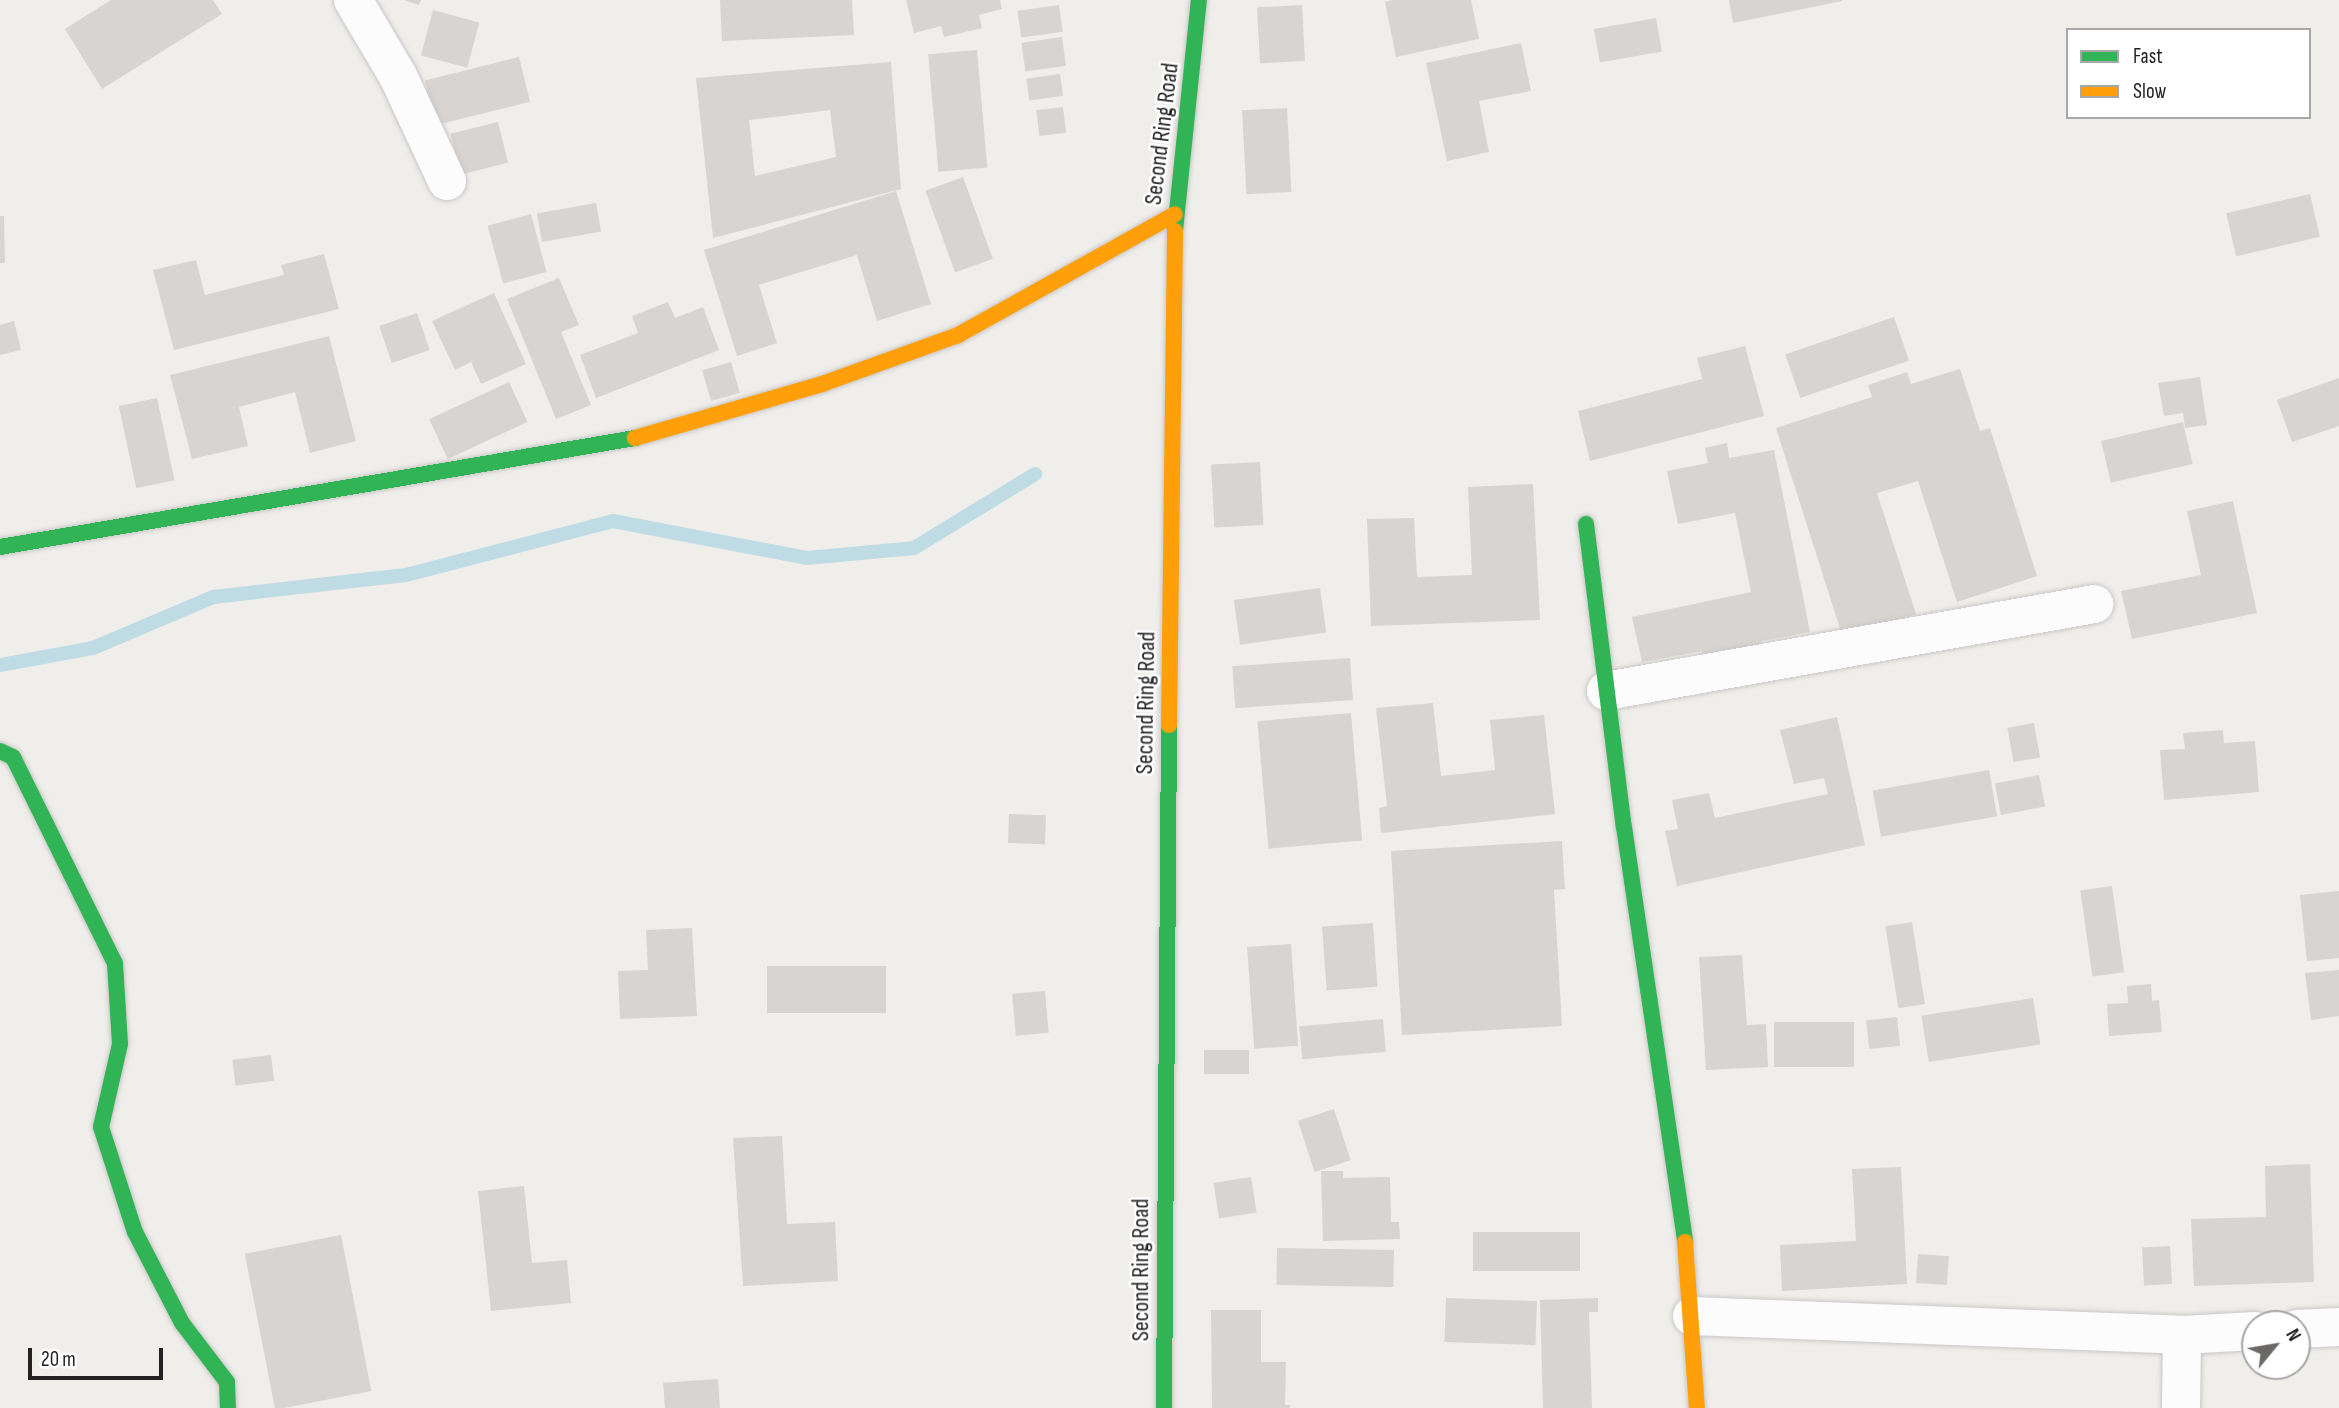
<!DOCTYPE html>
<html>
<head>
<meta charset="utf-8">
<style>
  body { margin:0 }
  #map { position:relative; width:2339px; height:1408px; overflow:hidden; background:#f0eeeb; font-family:"Sofia Sans Condensed",sans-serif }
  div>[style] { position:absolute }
  .stream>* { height:14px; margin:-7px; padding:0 7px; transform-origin:7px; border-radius:7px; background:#bfdbe3 }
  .building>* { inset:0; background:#d7d4d2; transform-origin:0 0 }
  .roads { filter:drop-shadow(0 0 2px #c9c8c7) drop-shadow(0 0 2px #c9c8c7) }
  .street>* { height:38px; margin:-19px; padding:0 19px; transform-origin:19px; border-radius:19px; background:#fdfcfc }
  .fast>* { height:16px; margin:-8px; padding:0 8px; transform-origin:8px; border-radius:8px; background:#30b455 }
  .slow>* { height:16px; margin:-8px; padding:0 8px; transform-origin:8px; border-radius:8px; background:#ff9f0a }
  span { translate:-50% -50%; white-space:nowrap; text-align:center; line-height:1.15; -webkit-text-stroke:5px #fff; paint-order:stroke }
  .street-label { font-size:24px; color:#222 }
  .legend { position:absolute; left:2066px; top:28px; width:245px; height:91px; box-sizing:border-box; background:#fff; border:2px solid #a7a7a7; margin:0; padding:9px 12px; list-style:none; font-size:21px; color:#222 }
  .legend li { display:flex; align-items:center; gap:14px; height:35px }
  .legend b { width:35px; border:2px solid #a7a7a7 }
  .north { position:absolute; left:2241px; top:1310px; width:70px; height:70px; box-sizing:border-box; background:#fff; border:2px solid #a7a7a7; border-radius:50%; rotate:60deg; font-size:19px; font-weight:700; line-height:28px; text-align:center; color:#222 }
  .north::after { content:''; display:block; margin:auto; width:24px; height:32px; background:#6a6968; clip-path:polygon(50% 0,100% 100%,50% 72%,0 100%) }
  .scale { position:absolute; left:28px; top:1348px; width:135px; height:32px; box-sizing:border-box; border:4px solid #222; border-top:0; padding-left:9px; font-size:21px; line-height:24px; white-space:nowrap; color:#222; -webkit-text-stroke:5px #fff; paint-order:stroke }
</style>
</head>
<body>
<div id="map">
  <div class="stream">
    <div style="left:0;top:665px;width:95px;rotate:-10.4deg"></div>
    <div style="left:93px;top:648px;width:130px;rotate:-23deg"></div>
    <div style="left:213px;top:597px;width:194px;rotate:-6.5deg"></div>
    <div style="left:406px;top:575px;width:214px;rotate:-14.6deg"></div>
    <div style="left:613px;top:521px;width:197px;rotate:10.8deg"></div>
    <div style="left:807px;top:558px;width:107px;rotate:-5.3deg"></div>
    <div style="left:914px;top:548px;width:142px;rotate:-31.4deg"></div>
  </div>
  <div class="building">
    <div style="clip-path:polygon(111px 0,213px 0,222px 14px,102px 89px,65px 29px)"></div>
    <div style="clip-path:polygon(404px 0,421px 0,419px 5px)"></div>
    <div style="clip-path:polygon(720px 0,852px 0,854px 35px,722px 41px)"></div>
    <div style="clip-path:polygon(906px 0,1000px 0,1002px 9px,979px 15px,982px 28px,944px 37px,941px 26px,914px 33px)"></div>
    <div style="clip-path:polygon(1392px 0,1471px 0,1479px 39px,1396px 57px,1385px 2px)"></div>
    <div style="clip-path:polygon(1729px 0,1842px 0,1842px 1px,1733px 23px)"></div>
    <div style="left:1059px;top:5px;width:27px;height:42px;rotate:82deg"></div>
    <div style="left:1302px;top:5px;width:56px;height:45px;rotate:87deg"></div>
    <div style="left:433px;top:10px;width:48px;height:47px;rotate:15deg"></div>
    <div style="left:1656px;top:18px;width:34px;height:63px;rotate:80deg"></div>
    <div style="left:1062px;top:37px;width:29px;height:41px;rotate:82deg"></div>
    <div style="clip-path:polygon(1521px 43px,1531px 91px,1479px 101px,1489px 152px,1447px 161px,1426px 63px)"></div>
    <div style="left:977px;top:50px;width:118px;height:49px;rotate:85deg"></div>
    <div style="left:519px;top:57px;width:46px;height:97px;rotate:76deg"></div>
    <div style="clip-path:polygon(evenodd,891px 62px,901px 189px,713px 238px,696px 78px,891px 62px,830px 110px,836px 157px,755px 176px,749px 120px,830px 110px)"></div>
    <div style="left:1060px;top:74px;width:22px;height:34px;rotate:82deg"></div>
    <div style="left:1063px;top:107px;width:26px;height:27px;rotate:83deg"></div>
    <div style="left:1287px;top:108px;width:84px;height:45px;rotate:87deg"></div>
    <div style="left:498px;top:122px;width:42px;height:49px;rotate:76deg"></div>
    <div style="left:963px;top:177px;width:87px;height:40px;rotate:70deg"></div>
    <div style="clip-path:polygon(896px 191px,931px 304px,877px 321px,857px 255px,759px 285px,777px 343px,737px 356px,704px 250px)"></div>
    <div style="left:2310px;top:194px;width:44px;height:86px;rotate:77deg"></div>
    <div style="left:596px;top:203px;width:29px;height:60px;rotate:80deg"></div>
    <div style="left:531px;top:214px;width:60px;height:45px;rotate:75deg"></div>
    <div style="clip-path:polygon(0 216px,4px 216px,5px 263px,0 263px)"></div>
    <div style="clip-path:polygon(324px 254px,339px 309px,174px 350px,153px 270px,196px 260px,205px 295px,284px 275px,281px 265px)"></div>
    <div style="clip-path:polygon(559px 278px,579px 325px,561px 332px,591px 405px,556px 419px,507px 299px)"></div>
    <div style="clip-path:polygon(494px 293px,526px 364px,481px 384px,471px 362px,455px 370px,432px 321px)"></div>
    <div style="clip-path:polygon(668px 302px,675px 318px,703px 307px,719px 350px,596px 398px,580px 355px,638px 333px,632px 316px)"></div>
    <div style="left:417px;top:313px;width:39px;height:40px;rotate:71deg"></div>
    <div style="left:1894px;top:317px;width:46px;height:115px;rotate:71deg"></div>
    <div style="clip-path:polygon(14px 321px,21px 350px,0 355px,0 325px)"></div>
    <div style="clip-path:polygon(329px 336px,356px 441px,310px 453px,295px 392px,239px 407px,248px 446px,192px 459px,170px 375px)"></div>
    <div style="clip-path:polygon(1745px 346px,1764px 416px,1590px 461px,1578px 411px,1702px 379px,1697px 358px)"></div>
    <div style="left:731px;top:362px;width:32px;height:30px;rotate:74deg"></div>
    <div style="clip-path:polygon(1960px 369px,1980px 431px,1990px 428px,2037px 576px,1957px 602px,1918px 481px,1877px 493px,1916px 614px,1843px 638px,1776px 428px,1872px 397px,1868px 385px,1907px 372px,1911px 384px)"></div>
    <div style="clip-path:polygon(2200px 377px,2207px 425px,2185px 428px,2183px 413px,2164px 416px,2158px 383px)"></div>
    <div style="clip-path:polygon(2339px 378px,2339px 426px,2292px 442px,2277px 400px)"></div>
    <div style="left:509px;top:382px;width:44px;height:88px;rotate:65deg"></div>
    <div style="left:157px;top:398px;width:84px;height:39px;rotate:78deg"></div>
    <div style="left:2183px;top:422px;width:43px;height:84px;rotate:77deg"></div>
    <div style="clip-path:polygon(1727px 443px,1729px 458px,1774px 450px,1810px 632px,1761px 641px,1764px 653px,1705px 665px,1702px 651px,1642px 662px,1632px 617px,1751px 592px,1735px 513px,1678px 524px,1667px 471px,1708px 463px,1705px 448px)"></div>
    <div style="left:1260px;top:462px;width:63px;height:49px;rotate:87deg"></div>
    <div style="clip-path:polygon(1533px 484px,1540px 620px,1371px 626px,1367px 519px,1414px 518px,1417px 577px,1472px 575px,1468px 487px)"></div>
    <div style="clip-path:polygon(2233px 501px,2257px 613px,2132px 639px,2121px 591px,2201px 575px,2187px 511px)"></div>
    <div style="left:1320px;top:588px;width:45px;height:87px;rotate:82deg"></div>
    <div style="left:1350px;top:658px;width:42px;height:118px;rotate:86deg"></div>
    <div style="clip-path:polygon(1433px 703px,1441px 776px,1495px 770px,1490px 720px,1544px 715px,1555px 814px,1381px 833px,1379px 808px,1387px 806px,1376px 708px)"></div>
    <div style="left:1351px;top:713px;width:128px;height:94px;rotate:85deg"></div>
    <div style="clip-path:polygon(1837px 717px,1865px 845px,1677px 886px,1665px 831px,1678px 829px,1672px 800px,1709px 793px,1715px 818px,1828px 794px,1824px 778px,1794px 784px,1780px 730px)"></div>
    <div style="left:2034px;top:723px;width:35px;height:27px;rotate:80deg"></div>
    <div style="clip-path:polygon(2223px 730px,2224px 743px,2255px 741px,2259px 792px,2164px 800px,2160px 750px,2185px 749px,2183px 733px)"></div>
    <div style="left:1989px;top:770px;width:47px;height:118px;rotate:80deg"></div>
    <div style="left:2039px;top:775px;width:32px;height:45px;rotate:79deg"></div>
    <div style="left:1009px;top:814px;width:37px;height:29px;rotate:2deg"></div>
    <div style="clip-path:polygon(1562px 841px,1565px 889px,1554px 890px,1562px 1026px,1402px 1035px,1391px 851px)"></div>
    <div style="left:2112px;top:886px;width:87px;height:32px;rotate:82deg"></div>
    <div style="clip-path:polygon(2339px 891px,2339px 958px,2307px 961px,2300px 895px)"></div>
    <div style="left:1912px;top:922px;width:83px;height:27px;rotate:81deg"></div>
    <div style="left:1373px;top:923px;width:64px;height:51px;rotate:86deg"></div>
    <div style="clip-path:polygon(692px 928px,697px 1016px,620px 1019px,618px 971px,648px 970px,646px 930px)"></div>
    <div style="left:1291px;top:944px;width:102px;height:44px;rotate:86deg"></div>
    <div style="clip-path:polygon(1742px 955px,1747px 1025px,1766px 1024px,1768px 1067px,1706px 1070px,1699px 957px)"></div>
    <div style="left:886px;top:966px;width:47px;height:119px;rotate:90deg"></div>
    <div style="clip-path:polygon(2339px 970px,2339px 1016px,2311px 1020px,2305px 973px)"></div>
    <div style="clip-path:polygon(2151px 984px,2152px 1001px,2159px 1000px,2162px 1032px,2109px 1036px,2107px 1004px,2128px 1003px,2127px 986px)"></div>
    <div style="left:1045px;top:991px;width:42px;height:33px;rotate:85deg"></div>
    <div style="left:2033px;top:998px;width:47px;height:113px;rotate:81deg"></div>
    <div style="left:1897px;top:1017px;width:29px;height:31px;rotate:84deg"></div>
    <div style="left:1383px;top:1019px;width:33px;height:84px;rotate:85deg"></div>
    <div style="left:1774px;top:1022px;width:80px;height:45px"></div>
    <div style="left:1204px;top:1050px;width:45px;height:24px"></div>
    <div style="left:271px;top:1055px;width:26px;height:39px;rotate:83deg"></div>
    <div style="left:1334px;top:1109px;width:54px;height:38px;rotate:72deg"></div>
    <div style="clip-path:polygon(782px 1136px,787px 1224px,835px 1222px,838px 1281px,743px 1286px,733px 1138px)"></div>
    <div style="clip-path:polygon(2310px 1164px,2314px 1282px,2194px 1286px,2191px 1219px,2266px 1217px,2265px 1166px)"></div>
    <div style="clip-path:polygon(1901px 1167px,1907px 1284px,1782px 1291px,1780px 1245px,1856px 1241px,1852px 1169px)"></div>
    <div style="clip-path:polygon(1321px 1171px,1343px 1171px,1343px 1178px,1390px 1177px,1391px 1222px,1399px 1222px,1400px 1239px,1323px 1241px)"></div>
    <div style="left:1251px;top:1177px;width:36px;height:38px;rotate:81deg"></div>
    <div style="clip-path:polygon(524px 1186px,532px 1263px,567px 1260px,571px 1303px,491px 1311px,478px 1191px)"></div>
    <div style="left:1580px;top:1232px;width:39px;height:107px;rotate:90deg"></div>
    <div style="left:341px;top:1235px;width:159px;height:98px;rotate:79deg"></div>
    <div style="left:2170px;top:1246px;width:38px;height:28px;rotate:87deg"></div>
    <div style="left:1277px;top:1248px;width:117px;height:37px;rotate:1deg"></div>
    <div style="left:1918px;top:1254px;width:31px;height:29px;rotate:4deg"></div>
    <div style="left:1446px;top:1298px;width:91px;height:44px;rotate:2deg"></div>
    <div style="clip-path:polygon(1598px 1298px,1598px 1312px,1589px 1312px,1592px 1408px,1543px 1408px,1540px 1300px)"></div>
    <div style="clip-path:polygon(1211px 1310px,1261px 1310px,1261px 1362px,1286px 1362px,1285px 1405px,1290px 1405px,1290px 1408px,1212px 1408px)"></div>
    <div style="left:718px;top:1379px;width:29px;height:55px;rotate:86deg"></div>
  </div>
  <div class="roads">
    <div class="street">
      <div style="left:353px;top:0;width:88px;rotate:59.4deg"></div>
      <div style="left:398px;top:76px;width:116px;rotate:65deg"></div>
      <div style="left:1606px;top:691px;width:496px;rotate:-10.1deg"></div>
      <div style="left:1692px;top:1316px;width:490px;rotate:2.2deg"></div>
      <div style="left:2182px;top:1335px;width:73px;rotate:-3.1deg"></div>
      <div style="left:2297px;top:1329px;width:42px;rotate:-2.7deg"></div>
      <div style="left:2181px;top:1408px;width:73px;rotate:-89.2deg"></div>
    </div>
    <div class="fast">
      <div style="left:1175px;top:231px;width:232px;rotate:-84.1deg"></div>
      <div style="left:1586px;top:524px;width:305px;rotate:82.9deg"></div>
      <div style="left:1624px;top:827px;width:419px;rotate:81.6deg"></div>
      <div style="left:0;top:547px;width:644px;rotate:-9.74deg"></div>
      <div style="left:0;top:751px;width:14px;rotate:25deg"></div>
      <div style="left:13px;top:757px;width:230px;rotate:63.7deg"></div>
      <div style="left:115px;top:963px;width:81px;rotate:86.5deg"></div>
      <div style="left:120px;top:1044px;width:85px;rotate:102.9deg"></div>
      <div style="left:101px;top:1127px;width:110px;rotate:72.1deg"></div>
      <div style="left:135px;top:1232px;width:102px;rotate:62.7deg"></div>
      <div style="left:182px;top:1323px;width:74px;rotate:52.7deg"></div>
      <div style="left:227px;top:1382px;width:26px;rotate:88deg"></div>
      <div style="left:1164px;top:1408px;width:683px;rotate:-89.58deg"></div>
    </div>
    <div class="slow">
      <div style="left:635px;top:438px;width:195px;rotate:-16.1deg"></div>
      <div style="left:822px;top:384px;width:145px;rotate:-19.8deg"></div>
      <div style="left:958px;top:335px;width:248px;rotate:-29.1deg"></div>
      <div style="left:1169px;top:725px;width:494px;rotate:-89.3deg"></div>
      <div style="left:1685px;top:1242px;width:166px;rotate:85.9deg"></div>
    </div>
  </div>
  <div class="street-label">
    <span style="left:1162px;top:134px;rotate:-83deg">Second Ring Road</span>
    <span style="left:1146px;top:703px;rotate:-89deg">Second Ring Road</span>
    <span style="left:1141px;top:1270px;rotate:-90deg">Second Ring Road</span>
  </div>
  <ul class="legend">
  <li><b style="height:9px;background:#30b455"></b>Fast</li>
  <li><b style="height:9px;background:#ff9f0a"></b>Slow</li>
  </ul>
  <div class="north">N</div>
  <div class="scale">20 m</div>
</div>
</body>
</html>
